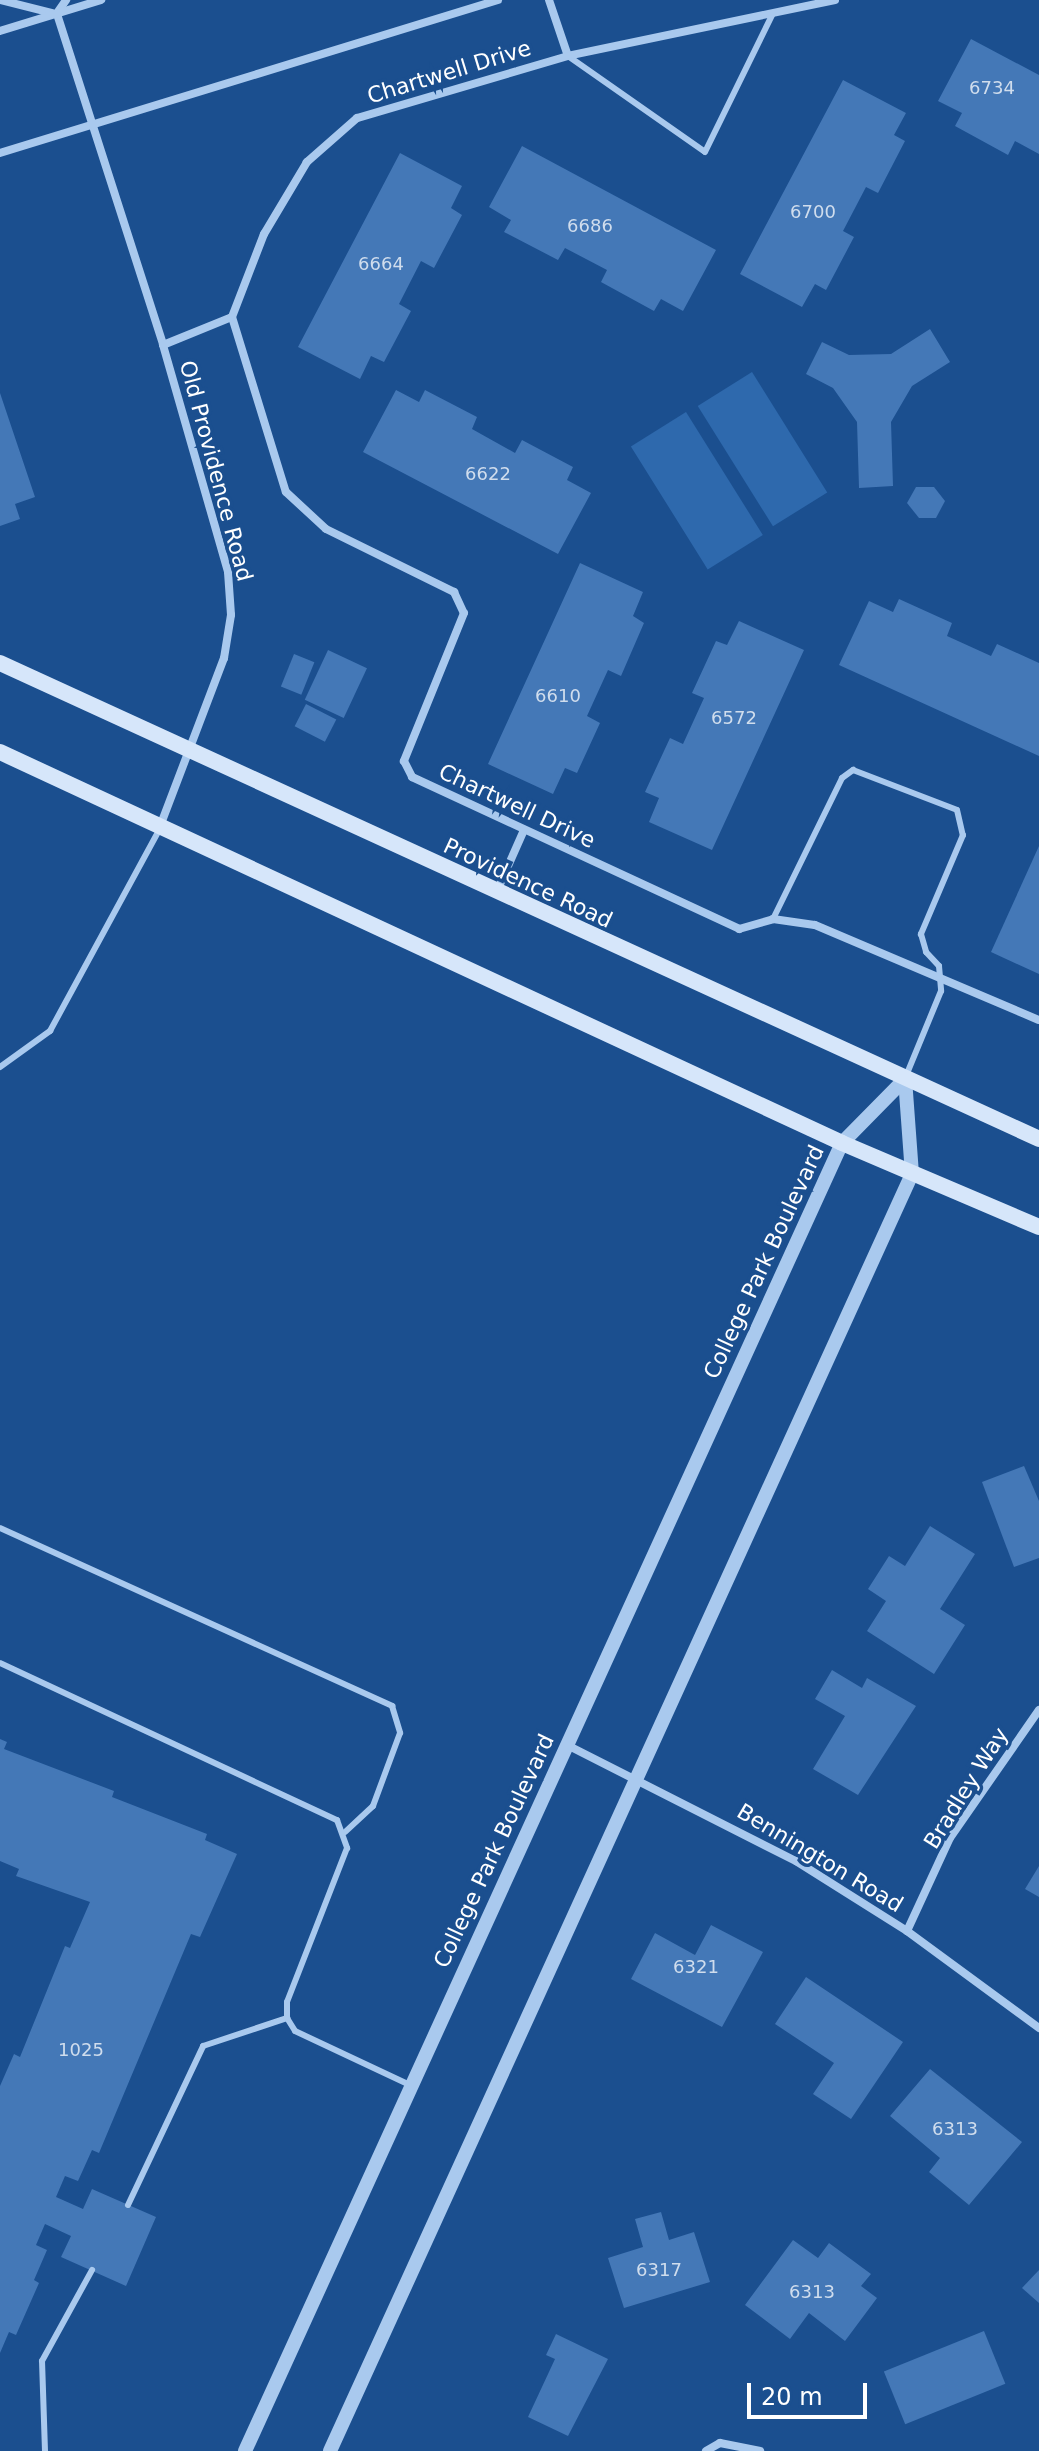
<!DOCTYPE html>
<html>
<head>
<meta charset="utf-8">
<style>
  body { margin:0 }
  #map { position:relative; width:1039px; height:2451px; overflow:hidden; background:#1b4f8f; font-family:"DejaVu Sans",sans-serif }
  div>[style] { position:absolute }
  .green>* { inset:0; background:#2e69ad; transform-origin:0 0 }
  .building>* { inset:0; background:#4478b7; transform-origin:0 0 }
  .service>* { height:6px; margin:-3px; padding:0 3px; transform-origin:3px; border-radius:3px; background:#a9c9ee }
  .minor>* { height:8px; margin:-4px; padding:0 4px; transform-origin:4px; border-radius:4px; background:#a9c9ee }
  .tertiary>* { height:14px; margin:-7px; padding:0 7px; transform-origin:7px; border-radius:7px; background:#a9c9ee }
  .secondary>* { height:16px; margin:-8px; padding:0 8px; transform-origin:8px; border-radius:8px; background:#d6e6fa }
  span { translate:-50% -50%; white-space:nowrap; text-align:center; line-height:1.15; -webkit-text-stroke:7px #1b4f8f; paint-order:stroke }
  .number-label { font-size:18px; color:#d0dded }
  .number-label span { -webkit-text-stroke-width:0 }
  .street-label { font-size:22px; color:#fff }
  .scale { position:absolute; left:747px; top:2383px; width:120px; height:36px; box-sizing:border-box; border:4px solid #fff; border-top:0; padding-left:10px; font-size:24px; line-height:28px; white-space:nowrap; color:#fff; -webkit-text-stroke:6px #1b4f8f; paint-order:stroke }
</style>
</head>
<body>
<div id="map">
  <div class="green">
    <div style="left:752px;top:372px;width:142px;height:64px;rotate:58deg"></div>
    <div style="left:686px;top:412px;width:145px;height:65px;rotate:58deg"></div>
  </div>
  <div class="building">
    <div style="clip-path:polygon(971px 39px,1039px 75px,1039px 154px,1015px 141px,1008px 155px,955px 126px,962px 113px,938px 101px)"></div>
    <div style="clip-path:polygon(843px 80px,906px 113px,894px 135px,905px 141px,878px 193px,866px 187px,843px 231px,854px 237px,826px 290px,815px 284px,802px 307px,740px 274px)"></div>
    <div style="clip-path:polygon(522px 146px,716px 250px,683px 311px,661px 299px,654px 311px,601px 282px,607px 270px,565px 248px,558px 260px,504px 232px,511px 220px,489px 207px)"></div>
    <div style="clip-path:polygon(400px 153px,462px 186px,451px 208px,462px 215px,434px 268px,421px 261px,399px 304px,411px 311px,384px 362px,371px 356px,360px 379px,298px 347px)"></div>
    <div style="clip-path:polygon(930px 329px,950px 362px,912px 386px,891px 422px,893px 486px,859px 488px,857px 422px,833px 388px,806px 374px,822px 342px,849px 355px,891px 354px)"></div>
    <div style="clip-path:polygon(396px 390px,419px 402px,425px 390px,477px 417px,472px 429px,515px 453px,522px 440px,573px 467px,567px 480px,591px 493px,558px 554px,363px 452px)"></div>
    <div style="clip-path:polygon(0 393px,35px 497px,15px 504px,20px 519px,0 526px)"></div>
    <div style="clip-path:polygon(916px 487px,934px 487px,945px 501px,936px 518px,919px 518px,907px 503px)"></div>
    <div style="clip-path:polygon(580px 563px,643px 592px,633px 616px,644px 623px,621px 676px,608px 670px,587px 716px,600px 723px,577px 773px,565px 768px,553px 794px,488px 764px)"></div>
    <div style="clip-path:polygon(899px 599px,952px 623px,947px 636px,991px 656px,997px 644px,1039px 663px,1039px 756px,839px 665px,869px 601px,893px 612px)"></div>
    <div style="clip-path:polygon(739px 621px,804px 650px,712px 850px,649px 822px,659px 798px,645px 792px,670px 738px,683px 744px,704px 698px,692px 693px,716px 641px,727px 645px)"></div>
    <div style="left:328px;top:650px;width:43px;height:55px;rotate:25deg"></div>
    <div style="left:294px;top:654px;width:22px;height:35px;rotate:22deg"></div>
    <div style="left:306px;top:704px;width:34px;height:25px;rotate:27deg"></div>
    <div style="clip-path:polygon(1039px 846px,1039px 974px,991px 952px)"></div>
    <div style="clip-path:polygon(1024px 1466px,1039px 1501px,1039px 1558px,1014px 1567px,982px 1482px)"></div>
    <div style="clip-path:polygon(930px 1526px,975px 1554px,940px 1609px,965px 1625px,934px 1674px,867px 1631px,886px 1601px,868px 1589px,889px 1556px,905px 1566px)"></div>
    <div style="clip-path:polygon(832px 1670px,862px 1688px,867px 1678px,916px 1706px,858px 1795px,813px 1769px,845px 1716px,815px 1699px)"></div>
    <div style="clip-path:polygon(0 1739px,7px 1742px,4px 1749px,114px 1791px,112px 1797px,207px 1834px,205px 1840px,237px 1854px,200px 1937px,191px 1934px,99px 2153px,92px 2150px,78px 2181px,65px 2176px,56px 2197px,83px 2209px,92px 2189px,156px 2217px,126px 2286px,61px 2257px,71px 2236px,45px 2224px,36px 2245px,47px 2250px,34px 2280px,39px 2283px,16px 2335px,9px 2332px,0 2353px,0 2086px,14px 2054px,20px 2057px,65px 1946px,70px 1948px,90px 1902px,16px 1876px,19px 1869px,0 1861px)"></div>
    <div style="clip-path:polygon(1039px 1866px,1039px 1897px,1025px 1889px)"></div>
    <div style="clip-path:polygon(711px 1925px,763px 1952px,722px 2027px,631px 1979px,655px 1933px,695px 1955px)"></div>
    <div style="clip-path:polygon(806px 1977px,903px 2042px,851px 2119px,813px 2094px,834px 2063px,775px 2024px)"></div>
    <div style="clip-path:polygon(930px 2069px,1022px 2142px,969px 2205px,929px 2172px,940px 2158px,890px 2116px)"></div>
    <div style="clip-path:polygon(661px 2212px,669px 2240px,694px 2232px,710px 2282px,624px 2308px,608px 2258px,643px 2247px,635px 2219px)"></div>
    <div style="clip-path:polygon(793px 2240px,818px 2258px,829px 2243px,871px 2274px,861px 2286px,877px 2298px,845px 2341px,809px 2313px,790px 2339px,745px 2305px)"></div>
    <div style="clip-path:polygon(1039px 2270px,1039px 2303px,1022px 2288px)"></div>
    <div style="left:984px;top:2331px;width:57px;height:108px;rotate:68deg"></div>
    <div style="clip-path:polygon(556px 2334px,608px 2359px,568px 2436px,528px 2417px,555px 2359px,546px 2355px)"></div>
  </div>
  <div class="service">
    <div style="left:568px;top:56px;width:167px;rotate:35deg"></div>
    <div style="left:705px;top:152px;width:153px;rotate:-63.9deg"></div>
    <div style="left:773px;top:919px;width:157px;rotate:-63.9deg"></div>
    <div style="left:842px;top:778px;width:14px;rotate:-36deg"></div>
    <div style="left:853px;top:770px;width:111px;rotate:21deg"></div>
    <div style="left:957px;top:810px;width:26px;rotate:77deg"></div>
    <div style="left:963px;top:835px;width:108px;rotate:113deg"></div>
    <div style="left:921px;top:934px;width:19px;rotate:74deg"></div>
    <div style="left:926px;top:952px;width:19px;rotate:47deg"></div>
    <div style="left:939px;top:966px;width:25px;rotate:85deg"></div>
    <div style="left:941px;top:991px;width:92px;rotate:112.4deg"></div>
    <div style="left:0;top:1067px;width:62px;rotate:-35.8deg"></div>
    <div style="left:50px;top:1031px;width:231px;rotate:-61.5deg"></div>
    <div style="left:0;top:1528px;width:431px;rotate:24.4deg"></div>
    <div style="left:392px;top:1706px;width:28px;rotate:73deg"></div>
    <div style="left:400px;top:1733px;width:78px;rotate:110.3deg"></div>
    <div style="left:373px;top:1806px;width:38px;rotate:137deg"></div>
    <div style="left:0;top:1663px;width:372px;rotate:25deg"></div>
    <div style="left:337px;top:1820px;width:30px;rotate:70deg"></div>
    <div style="left:347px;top:1848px;width:165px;rotate:111.3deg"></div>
    <div style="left:287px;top:2002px;width:16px;rotate:90deg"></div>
    <div style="left:287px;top:2018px;width:15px;rotate:58deg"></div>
    <div style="left:295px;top:2031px;width:127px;rotate:25.2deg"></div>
    <div style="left:128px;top:2205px;width:176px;rotate:-64.7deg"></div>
    <div style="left:203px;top:2046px;width:89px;rotate:-18.4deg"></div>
    <div style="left:45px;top:2451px;width:90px;rotate:-91.9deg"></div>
    <div style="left:42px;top:2361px;width:104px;rotate:-61.2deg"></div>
  </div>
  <div class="minor">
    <div style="left:0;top:0;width:54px;rotate:14deg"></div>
    <div style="left:549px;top:0;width:59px;rotate:71.3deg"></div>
    <div style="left:835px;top:0;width:273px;rotate:168.2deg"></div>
    <div style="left:568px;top:56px;width:220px;rotate:163.6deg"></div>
    <div style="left:357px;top:118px;width:67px;rotate:138.7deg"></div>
    <div style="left:307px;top:162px;width:84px;rotate:120.8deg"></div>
    <div style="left:264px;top:234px;width:89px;rotate:111.1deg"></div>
    <div style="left:232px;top:317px;width:183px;rotate:72.9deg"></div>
    <div style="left:286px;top:492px;width:54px;rotate:42.8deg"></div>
    <div style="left:326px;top:529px;width:143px;rotate:26.2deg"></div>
    <div style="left:454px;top:592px;width:23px;rotate:65deg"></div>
    <div style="left:464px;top:613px;width:160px;rotate:112.1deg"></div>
    <div style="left:404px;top:761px;width:18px;rotate:63deg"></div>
    <div style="left:412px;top:777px;width:361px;rotate:24.9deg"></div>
    <div style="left:739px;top:929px;width:35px;rotate:-16deg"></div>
    <div style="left:773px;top:919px;width:42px;rotate:8.1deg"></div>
    <div style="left:815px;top:925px;width:243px;rotate:23deg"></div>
    <div style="left:57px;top:13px;width:16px;rotate:-55deg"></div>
    <div style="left:57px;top:14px;width:348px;rotate:72.2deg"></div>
    <div style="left:163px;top:345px;width:236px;rotate:74deg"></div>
    <div style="left:228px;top:572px;width:43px;rotate:86deg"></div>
    <div style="left:231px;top:615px;width:44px;rotate:99.2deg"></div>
    <div style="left:224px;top:658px;width:178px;rotate:110.8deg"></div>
    <div style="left:0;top:31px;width:106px;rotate:-17.1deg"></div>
    <div style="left:0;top:153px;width:521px;rotate:-17.08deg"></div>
    <div style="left:163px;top:345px;width:74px;rotate:-22.1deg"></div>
    <div style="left:497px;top:891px;width:67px;rotate:-66.1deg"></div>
    <div style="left:567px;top:1745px;width:257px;rotate:26.9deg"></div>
    <div style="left:796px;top:1861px;width:131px;rotate:32.2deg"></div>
    <div style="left:907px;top:1931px;width:164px;rotate:36.3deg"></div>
    <div style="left:907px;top:1931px;width:102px;rotate:-65.2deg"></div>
    <div style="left:950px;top:1838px;width:156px;rotate:-55.2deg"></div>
    <div style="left:706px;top:2451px;width:16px;rotate:-30deg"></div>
    <div style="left:720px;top:2443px;width:41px;rotate:11.3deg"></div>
  </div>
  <div class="tertiary">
    <div style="left:245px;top:2451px;width:1438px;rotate:-65.47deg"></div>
    <div style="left:842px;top:1143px;width:90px;rotate:-45.5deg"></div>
    <div style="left:330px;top:2451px;width:1403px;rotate:-65.5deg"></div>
    <div style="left:912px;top:1174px;width:95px;rotate:-94.2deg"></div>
  </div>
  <div class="secondary">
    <div style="left:0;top:663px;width:1143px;rotate:24.61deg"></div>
    <div style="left:0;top:752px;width:928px;rotate:24.91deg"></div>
    <div style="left:842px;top:1143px;width:214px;rotate:23.1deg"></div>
  </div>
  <div class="number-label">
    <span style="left:992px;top:88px">6734</span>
    <span style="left:813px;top:212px">6700</span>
    <span style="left:590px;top:226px">6686</span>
    <span style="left:381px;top:264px">6664</span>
    <span style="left:488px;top:474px">6622</span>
    <span style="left:558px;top:696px">6610</span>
    <span style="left:734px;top:718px">6572</span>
    <span style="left:696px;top:1967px">6321</span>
    <span style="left:81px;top:2050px">1025</span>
    <span style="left:955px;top:2129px">6313</span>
    <span style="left:659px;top:2270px">6317</span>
    <span style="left:812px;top:2292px">6313</span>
  </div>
  <div class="street-label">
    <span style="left:449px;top:72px;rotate:-17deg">Chartwell Drive</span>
    <span style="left:216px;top:471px;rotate:75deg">Old Providence Road</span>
    <span style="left:517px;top:806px;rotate:25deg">Chartwell Drive</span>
    <span style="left:528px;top:883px;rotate:25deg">Providence Road</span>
    <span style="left:764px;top:1262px;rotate:-65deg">College Park Boulevard</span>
    <span style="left:966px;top:1788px;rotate:-58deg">Bradley Way</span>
    <span style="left:494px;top:1851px;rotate:-65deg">College Park Boulevard</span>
    <span style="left:820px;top:1858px;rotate:31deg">Bennington Road</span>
  </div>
  <div class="scale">20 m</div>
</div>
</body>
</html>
